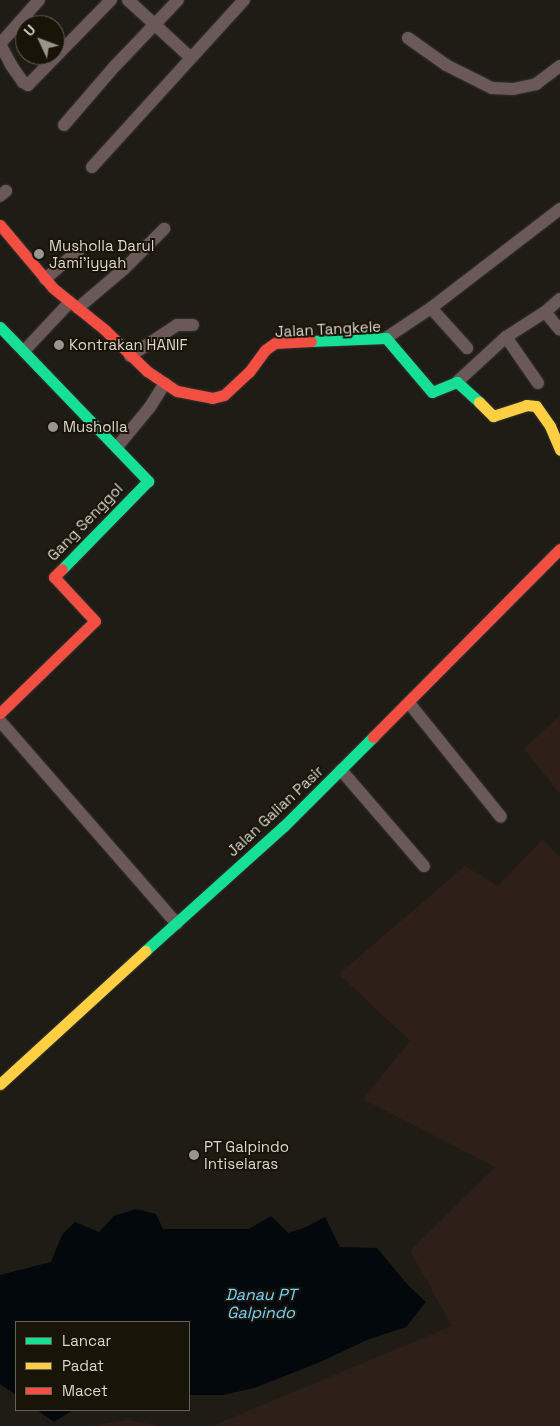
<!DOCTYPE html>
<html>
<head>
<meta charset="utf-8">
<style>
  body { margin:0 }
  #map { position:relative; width:560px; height:1426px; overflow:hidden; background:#1e1c15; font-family:"Space Grotesk",sans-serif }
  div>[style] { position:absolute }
  .industrial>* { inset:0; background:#2e2018 }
  .water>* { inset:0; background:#03080c }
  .roads { filter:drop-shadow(0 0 1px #373530) drop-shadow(0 0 1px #373530) }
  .street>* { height:12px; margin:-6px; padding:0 6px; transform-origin:6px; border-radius:6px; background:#6a5958 }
  .fast>* { height:11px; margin:-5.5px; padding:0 5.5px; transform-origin:5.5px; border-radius:5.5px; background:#16e098 }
  .slow>* { height:11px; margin:-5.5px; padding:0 5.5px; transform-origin:5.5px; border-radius:5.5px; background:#ffcf43 }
  .jam>* { height:11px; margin:-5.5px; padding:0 5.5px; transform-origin:5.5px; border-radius:5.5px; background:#f24e42 }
  .dots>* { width:14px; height:14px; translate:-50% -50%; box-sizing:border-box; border:2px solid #191408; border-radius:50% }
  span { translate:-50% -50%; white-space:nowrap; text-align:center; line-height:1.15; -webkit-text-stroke:4px #191408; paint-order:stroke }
  .poi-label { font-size:15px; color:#dad7cf }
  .left { translate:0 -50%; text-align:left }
  .street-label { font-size:15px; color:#dad7cf }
  .water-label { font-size:16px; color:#75d3fd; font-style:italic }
  .legend { position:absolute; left:15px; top:1321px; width:175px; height:90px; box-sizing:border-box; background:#191408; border:1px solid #666258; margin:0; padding:6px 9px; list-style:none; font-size:15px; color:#dad7cf }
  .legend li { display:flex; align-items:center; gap:10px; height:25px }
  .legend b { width:25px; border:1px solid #666258 }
  .north { position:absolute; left:15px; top:15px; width:50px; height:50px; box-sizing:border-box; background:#191408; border:1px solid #666258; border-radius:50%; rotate:313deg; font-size:14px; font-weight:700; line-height:20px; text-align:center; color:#dad7cf }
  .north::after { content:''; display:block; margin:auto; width:18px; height:22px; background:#98968e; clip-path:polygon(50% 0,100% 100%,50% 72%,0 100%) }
</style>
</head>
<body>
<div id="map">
  <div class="industrial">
    <div style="clip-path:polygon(560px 715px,560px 794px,524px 749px)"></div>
    <div style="clip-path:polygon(543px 839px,560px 857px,560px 1426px,212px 1426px,452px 1326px,410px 1251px,495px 1167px,363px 1099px,410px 1041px,339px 974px,465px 866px,498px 886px)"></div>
    <div style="clip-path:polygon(128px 1420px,161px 1426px,91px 1426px)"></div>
  </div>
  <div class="water">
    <div style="clip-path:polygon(136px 1209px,156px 1214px,163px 1229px,249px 1229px,271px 1216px,288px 1233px,304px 1228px,325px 1217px,340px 1247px,377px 1248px,407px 1284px,426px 1302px,406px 1327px,367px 1340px,318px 1363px,254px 1388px,223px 1395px,189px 1395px,189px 1322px,16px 1322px,16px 1395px,0 1384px,0 1275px,51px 1262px,62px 1235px,75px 1222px,99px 1232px,114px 1216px)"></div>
    <div style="clip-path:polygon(37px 1410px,73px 1410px,54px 1422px)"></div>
  </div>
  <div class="roads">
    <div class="street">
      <div style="left:39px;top:0;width:59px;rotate:131.6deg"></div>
      <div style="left:0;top:44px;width:24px;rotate:62deg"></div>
      <div style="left:11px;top:65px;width:21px;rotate:55deg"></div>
      <div style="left:23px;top:82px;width:6px;rotate:31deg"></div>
      <div style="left:28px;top:85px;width:119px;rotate:-45.7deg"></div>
      <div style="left:128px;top:0;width:84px;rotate:42.6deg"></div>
      <div style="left:408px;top:38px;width:47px;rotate:35.4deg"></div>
      <div style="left:446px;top:65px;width:51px;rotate:26.6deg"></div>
      <div style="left:492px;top:88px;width:21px;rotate:3deg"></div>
      <div style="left:513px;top:89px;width:24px;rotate:-12deg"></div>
      <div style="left:536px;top:84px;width:30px;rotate:-37deg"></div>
      <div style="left:64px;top:125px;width:78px;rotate:-49.2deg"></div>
      <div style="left:115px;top:66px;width:91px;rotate:-46.3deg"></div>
      <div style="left:92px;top:167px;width:226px;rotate:-47.7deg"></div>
      <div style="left:0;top:196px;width:8px;rotate:-40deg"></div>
      <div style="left:45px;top:279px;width:45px;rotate:-40.5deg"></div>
      <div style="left:78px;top:308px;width:60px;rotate:-40.3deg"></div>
      <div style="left:124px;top:269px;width:57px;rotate:-45deg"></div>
      <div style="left:431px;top:308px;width:54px;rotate:48deg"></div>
      <div style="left:545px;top:312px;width:20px;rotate:-41deg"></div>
      <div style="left:506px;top:337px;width:56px;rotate:55.2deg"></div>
      <div style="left:386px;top:338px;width:54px;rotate:-33.7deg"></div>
      <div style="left:431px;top:308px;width:163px;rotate:-37.5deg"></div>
      <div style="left:24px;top:351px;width:67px;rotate:-46.8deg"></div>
      <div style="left:130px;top:356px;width:56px;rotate:-33.4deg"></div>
      <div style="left:177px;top:325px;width:16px"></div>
      <div style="left:457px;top:382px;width:67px;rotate:-42.6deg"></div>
      <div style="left:506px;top:337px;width:46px;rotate:-32.7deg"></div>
      <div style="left:545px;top:312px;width:23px;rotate:50deg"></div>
      <div style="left:117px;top:447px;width:52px;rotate:-50.5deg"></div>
      <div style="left:150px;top:407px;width:28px;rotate:-58deg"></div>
      <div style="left:409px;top:703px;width:146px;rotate:51.1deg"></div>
      <div style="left:0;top:721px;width:269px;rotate:48.9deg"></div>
      <div style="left:341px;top:770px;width:127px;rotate:49.2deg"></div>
    </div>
    <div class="fast">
      <div style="left:0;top:327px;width:214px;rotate:46.1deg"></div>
      <div style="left:148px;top:481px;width:123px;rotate:134.3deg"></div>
      <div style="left:311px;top:341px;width:75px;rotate:-2.3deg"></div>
      <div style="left:386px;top:338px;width:71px;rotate:49.6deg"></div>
      <div style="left:432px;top:392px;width:27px;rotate:-22deg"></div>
      <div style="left:457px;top:382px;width:30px;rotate:42deg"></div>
      <div style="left:145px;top:951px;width:187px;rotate:-42deg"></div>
      <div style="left:284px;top:826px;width:126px;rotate:-45deg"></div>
    </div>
    <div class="slow">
      <div style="left:479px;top:402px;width:20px;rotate:45deg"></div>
      <div style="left:493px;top:416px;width:35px;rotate:-18deg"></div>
      <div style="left:526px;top:405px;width:10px;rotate:6deg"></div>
      <div style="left:536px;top:406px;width:24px;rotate:55deg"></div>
      <div style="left:550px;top:426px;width:26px;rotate:67deg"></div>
      <div style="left:0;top:1084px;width:197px;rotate:-42.5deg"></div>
    </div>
    <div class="jam">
      <div style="left:0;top:225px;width:82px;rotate:49.9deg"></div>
      <div style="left:53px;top:288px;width:67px;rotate:38.9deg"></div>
      <div style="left:105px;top:330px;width:59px;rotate:44.3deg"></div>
      <div style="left:147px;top:371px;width:36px;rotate:34deg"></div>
      <div style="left:177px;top:391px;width:36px;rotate:11deg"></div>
      <div style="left:212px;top:398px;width:12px;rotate:-14deg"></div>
      <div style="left:224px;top:395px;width:34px;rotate:-43deg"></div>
      <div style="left:249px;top:372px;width:27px;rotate:-54deg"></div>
      <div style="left:265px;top:350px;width:12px;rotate:-35deg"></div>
      <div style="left:275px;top:343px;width:36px;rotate:-3deg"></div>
      <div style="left:0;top:713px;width:132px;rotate:-44.1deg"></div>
      <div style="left:95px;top:621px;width:60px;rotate:-133deg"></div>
      <div style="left:54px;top:577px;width:11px;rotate:-45deg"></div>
      <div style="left:373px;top:737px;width:265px;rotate:-45.2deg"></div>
    </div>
  </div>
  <div class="dots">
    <div style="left:39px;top:254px;background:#98968e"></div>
    <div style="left:59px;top:345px;background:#98968e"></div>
    <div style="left:53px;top:427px;background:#98968e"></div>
    <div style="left:194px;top:1155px;background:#98968e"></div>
  </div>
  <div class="poi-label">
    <span class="left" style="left:49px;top:254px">Musholla Darul<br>Jami'iyyah</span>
    <span class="left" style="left:69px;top:345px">Kontrakan HANIF</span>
    <span class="left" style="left:63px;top:427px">Musholla</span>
    <span class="left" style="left:204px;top:1155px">PT Galpindo<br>Intiselaras</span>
  </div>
  <div class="street-label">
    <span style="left:328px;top:329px;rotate:-3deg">Jalan Tangkele</span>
    <span style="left:85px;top:522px;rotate:-46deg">Gang Senggol</span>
    <span style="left:275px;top:811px;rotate:-43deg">Jalan Galian Pasir</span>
  </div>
  <div class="water-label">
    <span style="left:261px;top:1304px">Danau PT<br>Galpindo</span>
  </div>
  <ul class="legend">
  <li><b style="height:6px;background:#16e098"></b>Lancar</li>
  <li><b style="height:6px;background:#ffcf43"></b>Padat</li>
  <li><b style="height:6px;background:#f24e42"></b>Macet</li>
  </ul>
  <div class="north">U</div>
</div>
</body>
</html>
